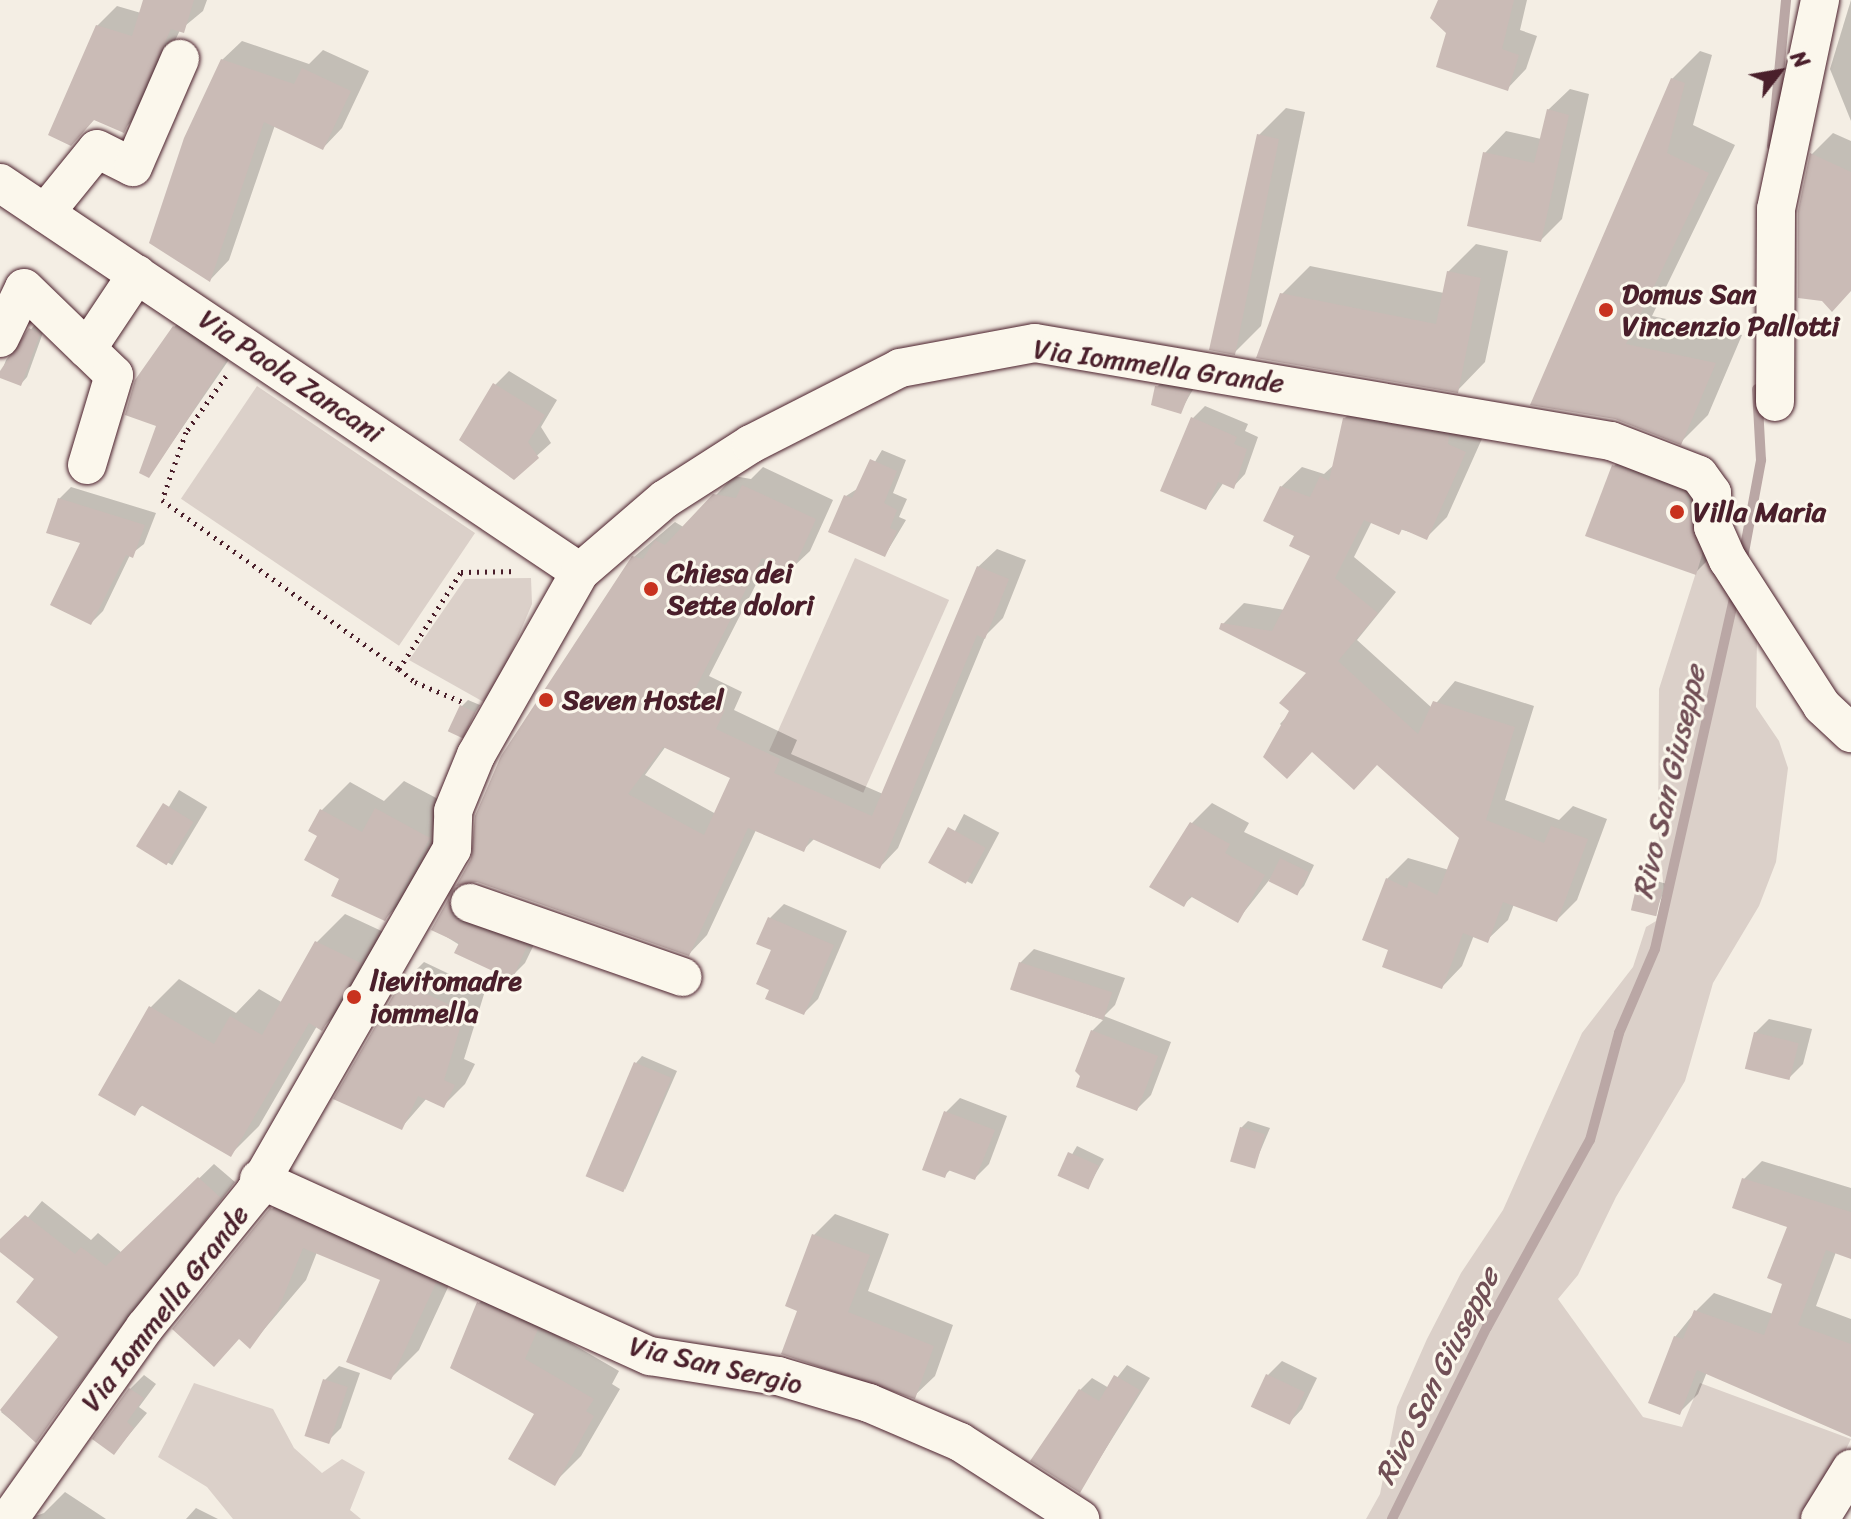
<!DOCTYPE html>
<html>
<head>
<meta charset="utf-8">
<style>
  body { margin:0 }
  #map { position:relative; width:1851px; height:1519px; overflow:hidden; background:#f4eee4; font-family:Sriracha,sans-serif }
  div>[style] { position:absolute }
  .green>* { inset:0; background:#dbd0c9; transform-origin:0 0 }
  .shadow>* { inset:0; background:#0003; transform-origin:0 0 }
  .stream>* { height:10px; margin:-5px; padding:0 5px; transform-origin:5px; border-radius:5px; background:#baa7a5 }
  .building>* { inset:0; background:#cabbb6; transform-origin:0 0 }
  .path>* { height:5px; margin-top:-2.5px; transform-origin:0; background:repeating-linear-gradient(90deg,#4a1f2b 0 2px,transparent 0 8px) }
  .roads { filter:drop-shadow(0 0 2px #4a1f2b) drop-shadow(0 0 2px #4a1f2b) }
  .minor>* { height:38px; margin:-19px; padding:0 19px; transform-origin:19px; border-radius:19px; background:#fbf7ec }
  .dots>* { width:22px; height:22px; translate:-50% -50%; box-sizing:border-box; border:4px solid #fbf7ec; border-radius:50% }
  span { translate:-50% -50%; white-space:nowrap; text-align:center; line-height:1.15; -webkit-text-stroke:6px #fbf7ec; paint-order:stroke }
  .poi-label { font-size:28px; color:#4a1f2b; font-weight:700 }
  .left { translate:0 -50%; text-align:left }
  .street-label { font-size:28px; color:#4a1f2b }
  .water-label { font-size:30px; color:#714f56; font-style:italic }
  .north { position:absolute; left:1739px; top:32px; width:80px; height:80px; -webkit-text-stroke:6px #fbf7ec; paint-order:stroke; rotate:59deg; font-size:22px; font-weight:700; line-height:32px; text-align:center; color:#4a1f2b }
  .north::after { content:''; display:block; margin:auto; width:28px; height:36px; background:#4a1f2b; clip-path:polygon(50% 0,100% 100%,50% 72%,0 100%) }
</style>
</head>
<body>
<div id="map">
  <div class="green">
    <div style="left:257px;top:386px;width:263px;height:136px;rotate:34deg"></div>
    <div style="clip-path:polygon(1705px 544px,1757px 634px,1756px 707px,1779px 741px,1788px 768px,1776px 862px,1759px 906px,1713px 983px,1685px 1081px,1616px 1197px,1578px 1275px,1558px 1299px,1643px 1417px,1682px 1427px,1700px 1383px,1851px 1439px,1812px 1519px,1366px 1519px,1380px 1494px,1397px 1407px,1427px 1339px,1461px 1273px,1503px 1210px,1582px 1033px,1633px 967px,1646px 927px,1656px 921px,1664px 891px,1658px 830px,1659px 689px)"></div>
    <div style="left:855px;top:558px;width:103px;height:211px;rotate:24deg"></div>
    <div style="clip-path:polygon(531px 578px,532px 604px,489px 705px,409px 660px,465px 579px)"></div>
    <div style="clip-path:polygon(194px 1383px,273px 1409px,294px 1448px,322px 1473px,342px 1459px,365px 1472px,350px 1510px,361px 1519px,233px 1519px,207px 1487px,158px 1457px)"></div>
  </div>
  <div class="shadow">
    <div style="clip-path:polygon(145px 0,207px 0,203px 11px,180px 30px,143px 110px,123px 130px,96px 118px,97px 26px,117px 6px,141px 13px)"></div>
    <div style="clip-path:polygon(1442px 0,1527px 0,1520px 30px,1537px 36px,1526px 69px,1507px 89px,1448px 33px)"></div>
    <div style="clip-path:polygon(1851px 0,1851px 121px,1830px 69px)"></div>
    <div style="clip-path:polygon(242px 41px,309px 64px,323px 50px,369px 71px,342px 128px,323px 148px,275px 125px,229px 260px,210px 280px,222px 60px)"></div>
    <div style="clip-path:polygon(1700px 51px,1712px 55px,1693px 125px,1735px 145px,1652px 316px,1742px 335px,1708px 415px,1681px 442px,1616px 417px,1533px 403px,1672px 79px)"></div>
    <div style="clip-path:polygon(1570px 89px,1589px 94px,1562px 219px,1541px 240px,1485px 153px,1506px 131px,1541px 139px,1548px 110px)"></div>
    <div style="clip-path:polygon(1286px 108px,1305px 112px,1261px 326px,1234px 353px,1259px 135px)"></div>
    <div style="clip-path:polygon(1833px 133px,1851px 141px,1851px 289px,1800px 212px,1812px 154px)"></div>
    <div style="clip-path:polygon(1476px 244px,1508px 251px,1485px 362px,1457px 391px,1282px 294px,1310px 266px,1444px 293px,1448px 272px)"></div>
    <div style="clip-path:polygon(187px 315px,237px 348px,149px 476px,174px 327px)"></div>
    <div style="clip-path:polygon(37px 322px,45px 327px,27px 377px,21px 384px,0 376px,6px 360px)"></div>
    <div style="clip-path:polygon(509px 371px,557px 400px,541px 427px,551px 443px,513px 477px,495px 385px)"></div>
    <div style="clip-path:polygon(1164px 380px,1195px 386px,1180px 412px,1157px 387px)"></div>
    <div style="clip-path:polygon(1365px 398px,1485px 432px,1447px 517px,1427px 537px,1372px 521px,1354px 557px,1396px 592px,1357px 640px,1432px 708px,1455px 681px,1534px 706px,1505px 800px,1559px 820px,1573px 806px,1607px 819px,1577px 900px,1557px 920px,1514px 904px,1508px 920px,1487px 940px,1474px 935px,1462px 966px,1442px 987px,1390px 949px,1387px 879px,1408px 858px,1449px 870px,1461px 837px,1378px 763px,1284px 728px,1280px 724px,1292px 711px,1309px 672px,1223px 624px,1244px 603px,1285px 610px,1312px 555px,1296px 535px,1281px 487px,1302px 467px,1324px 474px,1335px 464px,1344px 419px)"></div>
    <div style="clip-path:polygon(1205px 406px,1248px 424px,1245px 431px,1258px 437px,1245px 474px,1233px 487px,1224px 482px,1206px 508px,1193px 418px)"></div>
    <div style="clip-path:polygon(1635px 445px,1706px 472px,1716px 552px,1695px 573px,1614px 466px)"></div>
    <div style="clip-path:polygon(882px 450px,906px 460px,893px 493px,907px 499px,899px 517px,906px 520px,885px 555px,846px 496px,860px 487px)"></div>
    <div style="clip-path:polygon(evenodd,763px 467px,833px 500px,810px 551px,791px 569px,769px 559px,709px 676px,742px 692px,734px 710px,797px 740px,791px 754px,883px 794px,978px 567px,997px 549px,1026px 560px,1003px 618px,986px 635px,898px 848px,880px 867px,815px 838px,803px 850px,756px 830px,707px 935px,689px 954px,477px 880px,634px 557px,675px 522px,685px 528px,734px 476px,751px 479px,763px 467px,666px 746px,733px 777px,716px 814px,645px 775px,666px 746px)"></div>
    <div style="clip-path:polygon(71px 487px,156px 513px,144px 544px,130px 555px,103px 611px,91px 623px,83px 542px,59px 499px)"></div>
    <div style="clip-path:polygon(468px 700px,480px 705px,461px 734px,462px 706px)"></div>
    <div style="clip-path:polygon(404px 781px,457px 809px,413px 890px,385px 919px,342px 878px,320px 836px,322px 810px,350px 782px,384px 801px)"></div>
    <div style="left:179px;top:790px;width:33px;height:68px;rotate:31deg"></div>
    <div style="clip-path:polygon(1212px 803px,1249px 823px,1244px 832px,1314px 865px,1304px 886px,1297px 893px,1270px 879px,1237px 921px,1193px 896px,1183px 905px,1192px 823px)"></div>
    <div style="left:964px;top:814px;width:40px;height:58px;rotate:28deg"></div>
    <div style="clip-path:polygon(1646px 878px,1667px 884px,1654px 915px,1639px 885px)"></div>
    <div style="clip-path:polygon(463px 887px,540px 932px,525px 963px,511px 977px,434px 929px)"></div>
    <div style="clip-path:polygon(784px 904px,847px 931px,818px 999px,804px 1013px,772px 989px,770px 918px)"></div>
    <div style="clip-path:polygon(345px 914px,388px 934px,350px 1000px,322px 1028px,317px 1026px,259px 1126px,231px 1154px,144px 1104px,134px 1113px,100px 1094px,151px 1007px,179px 979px,236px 1013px,259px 989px,283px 1003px,317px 942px)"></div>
    <div style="clip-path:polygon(1034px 949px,1125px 978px,1115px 1005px,1104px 1016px,1171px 1042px,1151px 1095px,1137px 1109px,1092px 1031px,1103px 1020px,1012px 988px,1020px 963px)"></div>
    <div style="clip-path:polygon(424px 962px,485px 991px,464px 1059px,475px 1064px,465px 1084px,444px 1105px,427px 1098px,401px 1128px,403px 983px)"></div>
    <div style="clip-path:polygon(1769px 1019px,1812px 1029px,1803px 1064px,1789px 1078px,1755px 1033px)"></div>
    <div style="clip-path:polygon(642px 1056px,677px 1071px,625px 1190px,636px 1063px)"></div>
    <div style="clip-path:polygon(960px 1098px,1007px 1116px,989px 1164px,975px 1178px,951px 1169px,944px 1176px,946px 1112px)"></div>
    <div style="clip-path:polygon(1248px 1121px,1270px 1128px,1254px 1166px,1241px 1128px)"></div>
    <div style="clip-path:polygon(1077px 1146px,1104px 1159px,1088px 1187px,1060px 1175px)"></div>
    <div style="clip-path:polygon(1762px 1161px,1851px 1188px,1851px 1257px,1836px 1252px,1816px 1306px,1851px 1319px,1851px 1433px,1707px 1372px,1698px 1394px,1679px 1413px,1675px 1337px,1696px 1311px,1714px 1293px,1773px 1314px,1785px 1283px,1789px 1226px,1743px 1180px)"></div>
    <div style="clip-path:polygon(214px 1164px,235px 1182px,36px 1440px,1px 1412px,61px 1337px,37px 1279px,0 1250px,42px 1201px,91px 1240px,98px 1233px,122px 1253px)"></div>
    <div style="clip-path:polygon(300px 1181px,463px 1255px,419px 1350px,391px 1378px,383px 1279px,317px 1252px,306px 1280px,250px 1346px,272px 1209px)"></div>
    <div style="clip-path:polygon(835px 1214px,889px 1234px,868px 1291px,953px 1325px,935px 1376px,914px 1396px,800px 1310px,814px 1235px)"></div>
    <div style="clip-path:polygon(506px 1276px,550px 1331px,619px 1371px,612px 1384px,620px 1389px,581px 1456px,554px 1483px,536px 1414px,479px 1303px)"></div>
    <div style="clip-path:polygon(1282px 1361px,1317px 1378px,1302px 1409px,1289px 1423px,1268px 1375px)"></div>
    <div style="clip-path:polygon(1127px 1365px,1150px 1378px,1080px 1490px,1080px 1390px,1092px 1378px,1109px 1388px)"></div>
    <div style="clip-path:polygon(339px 1366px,360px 1373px,341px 1428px,327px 1442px,325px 1380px)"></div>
    <div style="clip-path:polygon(144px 1375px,156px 1384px,139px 1407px,147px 1413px,114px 1453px,130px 1389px)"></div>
    <div style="clip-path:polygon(65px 1492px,106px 1519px,27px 1519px,44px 1513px)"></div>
    <div style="clip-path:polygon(196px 1508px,218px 1519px,186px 1519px)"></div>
  </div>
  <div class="stream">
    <div style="left:1772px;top:146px;width:147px;rotate:-84.5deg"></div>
    <div style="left:1742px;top:563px;width:105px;rotate:-79.5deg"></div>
    <div style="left:1761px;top:460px;width:71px;rotate:-93.2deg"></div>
    <div style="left:1392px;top:1519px;width:214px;rotate:-63.7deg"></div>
    <div style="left:1487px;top:1327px;width:213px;rotate:-61.2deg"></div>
    <div style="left:1590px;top:1140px;width:111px;rotate:-74.8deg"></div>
    <div style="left:1619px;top:1033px;width:91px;rotate:-66.8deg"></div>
    <div style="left:1655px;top:949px;width:368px;rotate:-77.3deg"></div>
  </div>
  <div class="building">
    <div style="clip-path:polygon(143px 0,194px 0,184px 33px,171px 29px,124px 133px,94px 120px,71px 146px,48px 135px,96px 25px,132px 36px)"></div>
    <div style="clip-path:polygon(1438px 0,1514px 0,1502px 49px,1519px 55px,1508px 91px,1436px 67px,1446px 33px,1430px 18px)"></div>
    <div style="clip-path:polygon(221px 59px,294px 84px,302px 68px,351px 91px,323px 150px,264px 122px,210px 282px,149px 243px,184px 138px)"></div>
    <div style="clip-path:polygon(1671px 78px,1685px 83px,1667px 153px,1709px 173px,1626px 344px,1716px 363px,1681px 445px,1615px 419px,1530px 405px)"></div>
    <div style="clip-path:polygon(1547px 109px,1569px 115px,1541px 242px,1467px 226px,1483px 152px,1534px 163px)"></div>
    <div style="clip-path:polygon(1257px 134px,1279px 139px,1235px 355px,1209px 350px)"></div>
    <div style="clip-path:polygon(1810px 153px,1851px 172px,1851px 291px,1832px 312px,1822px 301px,1798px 298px,1798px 211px)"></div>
    <div style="clip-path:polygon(1447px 271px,1481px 278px,1458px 393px,1256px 358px,1280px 293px,1436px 324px)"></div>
    <div style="clip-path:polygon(173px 326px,226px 361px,149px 478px,139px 473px,156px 426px,125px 415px,135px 380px)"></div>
    <div style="clip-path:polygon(29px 328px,40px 334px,21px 386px,0 378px,0 371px)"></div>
    <div style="clip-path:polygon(493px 383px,545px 415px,528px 442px,539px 458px,514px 480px,459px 440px)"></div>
    <div style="clip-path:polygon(1155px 386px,1190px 392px,1181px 414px,1151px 405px)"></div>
    <div style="clip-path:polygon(1191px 417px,1237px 437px,1234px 444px,1247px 449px,1234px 489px,1218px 482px,1206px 510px,1160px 491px)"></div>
    <div style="clip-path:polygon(1343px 418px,1449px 436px,1448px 444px,1466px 452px,1427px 540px,1402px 529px,1399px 535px,1364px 520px,1335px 578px,1378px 613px,1338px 661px,1418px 734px,1433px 701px,1515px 727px,1486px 820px,1544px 843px,1551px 826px,1588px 839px,1557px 922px,1503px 902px,1488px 943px,1463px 933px,1442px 989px,1382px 967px,1388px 950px,1362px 940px,1386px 878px,1407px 888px,1409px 881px,1437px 895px,1459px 838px,1377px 765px,1354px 790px,1312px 752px,1287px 779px,1263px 757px,1289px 711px,1279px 703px,1306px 673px,1219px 629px,1221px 623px,1272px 631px,1310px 556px,1289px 546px,1294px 536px,1263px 521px,1280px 486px,1310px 497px,1320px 476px,1329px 481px)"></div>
    <div style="clip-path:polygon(870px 459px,897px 471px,884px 503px,897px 510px,890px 528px,897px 531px,885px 557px,828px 532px,844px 495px,852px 498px)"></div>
    <div style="clip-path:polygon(1612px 465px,1685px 493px,1702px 555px,1696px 575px,1585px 536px)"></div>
    <div style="clip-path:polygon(evenodd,742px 485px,816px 519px,792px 572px,762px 558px,692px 695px,725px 710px,716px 729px,780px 759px,774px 773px,872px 816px,977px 566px,1009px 579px,985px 639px,977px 635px,880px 869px,810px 838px,804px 852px,748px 828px,689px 956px,477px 882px,456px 886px,471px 859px,475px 816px,501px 756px,632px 556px,643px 559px,655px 540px,665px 545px,713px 494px,736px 498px,742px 485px,663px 747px,730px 778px,704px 835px,628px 794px,663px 747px)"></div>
    <div style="clip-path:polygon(58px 498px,145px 525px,133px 558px,126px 555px,91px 625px,50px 605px,80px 543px,46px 533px)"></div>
    <div style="left:460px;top:705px;width:17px;height:29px;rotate:25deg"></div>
    <div style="left:163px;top:803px;width:36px;height:51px;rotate:32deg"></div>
    <div style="clip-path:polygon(375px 808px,430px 838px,385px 921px,331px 896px,339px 879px,304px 860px,317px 836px,308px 831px,320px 809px,362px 832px)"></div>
    <div style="clip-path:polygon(1190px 822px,1230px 844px,1225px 853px,1265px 875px,1238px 923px,1190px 896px,1184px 907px,1149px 887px)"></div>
    <div style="left:948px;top:827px;width:43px;height:41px;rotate:29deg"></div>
    <div style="left:1280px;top:858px;width:32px;height:26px;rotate:26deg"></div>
    <div style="left:1637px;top:884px;width:26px;height:27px;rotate:13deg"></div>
    <div style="clip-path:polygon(449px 898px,453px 917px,462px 923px,527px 946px,512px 980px,454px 953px,459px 943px,431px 930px)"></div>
    <div style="clip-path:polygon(768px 917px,834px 945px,804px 1015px,765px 999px,769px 990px,756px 984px,771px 950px,756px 944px)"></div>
    <div style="clip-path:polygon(315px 941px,361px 963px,322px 1031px,309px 1023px,231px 1157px,141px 1105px,135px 1116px,98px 1095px,149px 1006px,214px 1044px,230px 1016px,262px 1035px)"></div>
    <div style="left:1019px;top:962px;width:98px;height:29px;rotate:18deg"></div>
    <div style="clip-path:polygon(401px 982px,465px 1012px,444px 1080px,455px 1085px,444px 1108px,418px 1096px,402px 1130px,333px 1099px)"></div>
    <div style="clip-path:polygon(1091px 1030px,1158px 1056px,1137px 1111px,1076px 1087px,1080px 1076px,1075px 1071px)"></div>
    <div style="left:1754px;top:1032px;width:46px;height:38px;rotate:14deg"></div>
    <div style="left:634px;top:1062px;width:41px;height:124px;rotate:23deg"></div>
    <div style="clip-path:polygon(944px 1111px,995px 1130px,975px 1180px,948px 1170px,945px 1178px,922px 1170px)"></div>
    <div style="left:1240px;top:1127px;width:26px;height:36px;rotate:16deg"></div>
    <div style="left:1068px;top:1152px;width:34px;height:26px;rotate:24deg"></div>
    <div style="clip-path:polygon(198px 1177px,221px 1198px,127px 1314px,36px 1443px,0 1410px,58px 1337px,16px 1302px,34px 1279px,0 1252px,0 1239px,25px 1215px,75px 1254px,81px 1247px,106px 1266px)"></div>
    <div style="clip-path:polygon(1742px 1178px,1851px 1212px,1851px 1259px,1826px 1250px,1798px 1325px,1851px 1344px,1851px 1437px,1697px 1370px,1680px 1415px,1648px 1403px,1674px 1336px,1683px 1339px,1694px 1310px,1764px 1335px,1782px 1284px,1767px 1278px,1787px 1227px,1732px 1208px)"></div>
    <div style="clip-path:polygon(270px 1208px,436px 1283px,391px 1380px,346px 1362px,380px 1280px,303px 1248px,278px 1310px,250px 1349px,239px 1339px,214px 1367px,172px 1329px)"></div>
    <div style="clip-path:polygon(812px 1234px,870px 1255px,848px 1312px,934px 1346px,915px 1399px,781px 1354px,797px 1311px,785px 1306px)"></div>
    <div style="clip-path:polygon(477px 1302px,538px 1329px,525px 1359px,594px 1399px,586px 1411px,594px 1416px,555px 1486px,508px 1459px,534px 1414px,450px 1368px)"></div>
    <div style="left:1266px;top:1374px;width:43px;height:36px;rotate:25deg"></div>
    <div style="clip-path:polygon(1114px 1375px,1140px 1390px,1080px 1493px,1030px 1461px,1079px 1389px,1099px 1401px)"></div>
    <div style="left:323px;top:1379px;width:26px;height:60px;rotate:18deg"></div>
    <div style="clip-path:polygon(129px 1388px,144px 1398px,127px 1422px,134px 1428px,114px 1455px,92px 1439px)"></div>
  </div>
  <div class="path">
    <div style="left:226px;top:376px;width:69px;rotate:125.5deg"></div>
    <div style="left:186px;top:432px;width:72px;rotate:109.4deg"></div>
    <div style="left:162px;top:500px;width:291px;rotate:35.5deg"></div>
    <div style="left:399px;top:669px;width:115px;rotate:-57.4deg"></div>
    <div style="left:461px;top:572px;width:56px;rotate:-1deg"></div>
    <div style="left:399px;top:669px;width:21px;rotate:39deg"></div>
    <div style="left:415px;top:682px;width:54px;rotate:22.8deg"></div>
  </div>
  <div class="roads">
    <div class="minor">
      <div style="left:0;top:183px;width:698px;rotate:33.85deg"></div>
      <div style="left:45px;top:213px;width:82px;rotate:-50.9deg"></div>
      <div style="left:97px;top:149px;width:40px;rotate:26.6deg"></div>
      <div style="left:133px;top:167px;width:118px;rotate:-66.5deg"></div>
      <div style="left:0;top:338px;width:55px;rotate:-64.4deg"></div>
      <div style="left:24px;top:288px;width:88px;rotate:44.1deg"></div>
      <div style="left:1775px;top:402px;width:193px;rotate:-89.7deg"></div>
      <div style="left:1776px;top:209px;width:214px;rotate:-78.1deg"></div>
      <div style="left:87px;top:465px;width:94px;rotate:-73.3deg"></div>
      <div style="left:114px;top:375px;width:37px;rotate:-136deg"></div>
      <div style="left:87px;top:349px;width:90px;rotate:-56.3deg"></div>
      <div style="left:470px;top:903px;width:225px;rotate:19.2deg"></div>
      <div style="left:259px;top:1179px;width:429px;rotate:24.4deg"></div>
      <div style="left:650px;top:1356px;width:130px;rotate:8.9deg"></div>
      <div style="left:778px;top:1376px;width:95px;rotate:16.5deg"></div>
      <div style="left:869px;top:1403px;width:99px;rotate:23.2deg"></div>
      <div style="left:960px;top:1442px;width:143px;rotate:32.7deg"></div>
      <div style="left:9px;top:1519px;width:235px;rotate:-54.7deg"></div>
      <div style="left:145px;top:1327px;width:173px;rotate:-50.9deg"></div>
      <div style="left:254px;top:1193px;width:397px;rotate:-60.1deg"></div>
      <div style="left:452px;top:849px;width:38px;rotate:-88deg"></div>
      <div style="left:453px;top:811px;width:61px;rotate:-67.7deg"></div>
      <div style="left:476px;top:755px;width:210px;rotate:-60.4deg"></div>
      <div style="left:580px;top:572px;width:112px;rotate:-40.7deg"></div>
      <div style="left:665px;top:499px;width:102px;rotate:-32.6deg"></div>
      <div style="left:751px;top:444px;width:167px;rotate:-27deg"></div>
      <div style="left:900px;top:368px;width:137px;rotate:-10.5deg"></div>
      <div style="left:1035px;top:343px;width:584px;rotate:9.66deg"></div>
      <div style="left:1611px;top:441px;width:94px;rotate:21.1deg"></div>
      <div style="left:1699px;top:475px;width:22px;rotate:54deg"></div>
      <div style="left:1712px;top:493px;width:34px;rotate:88deg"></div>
      <div style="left:1713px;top:527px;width:36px;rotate:66deg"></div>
      <div style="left:1728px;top:560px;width:174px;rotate:57.2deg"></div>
      <div style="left:1822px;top:706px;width:40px;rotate:43deg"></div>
      <div style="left:1820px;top:1519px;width:59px;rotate:-58.2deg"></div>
    </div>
  </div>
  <div class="dots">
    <div style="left:1606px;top:310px;background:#c8321e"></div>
    <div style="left:1677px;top:512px;background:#c8321e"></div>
    <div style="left:651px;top:589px;background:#c8321e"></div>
    <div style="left:546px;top:700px;background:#c8321e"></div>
    <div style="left:354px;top:997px;background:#c8321e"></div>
  </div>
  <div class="poi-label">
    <span class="left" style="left:1622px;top:310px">Domus San<br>Vincenzio Pallotti</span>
    <span class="left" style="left:1693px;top:512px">Villa Maria</span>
    <span class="left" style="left:667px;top:589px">Chiesa dei<br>Sette dolori</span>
    <span class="left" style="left:562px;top:700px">Seven Hostel</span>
    <span class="left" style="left:370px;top:997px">lievitomadre<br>iommella</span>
  </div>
  <div class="street-label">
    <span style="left:1159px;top:366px;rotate:8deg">Via Iommella Grande</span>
    <span style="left:291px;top:376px;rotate:34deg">Via Paola Zancani</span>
    <span style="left:165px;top:1308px;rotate:-52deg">Via Iommella Grande</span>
    <span style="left:716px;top:1365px;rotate:13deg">Via San Sergio</span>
  </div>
  <div class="water-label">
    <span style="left:1669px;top:782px;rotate:-77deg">Rivo San Giuseppe</span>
    <span style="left:1437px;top:1376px;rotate:-63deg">Rivo San Giuseppe</span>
  </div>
  <div class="north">N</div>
</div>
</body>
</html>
